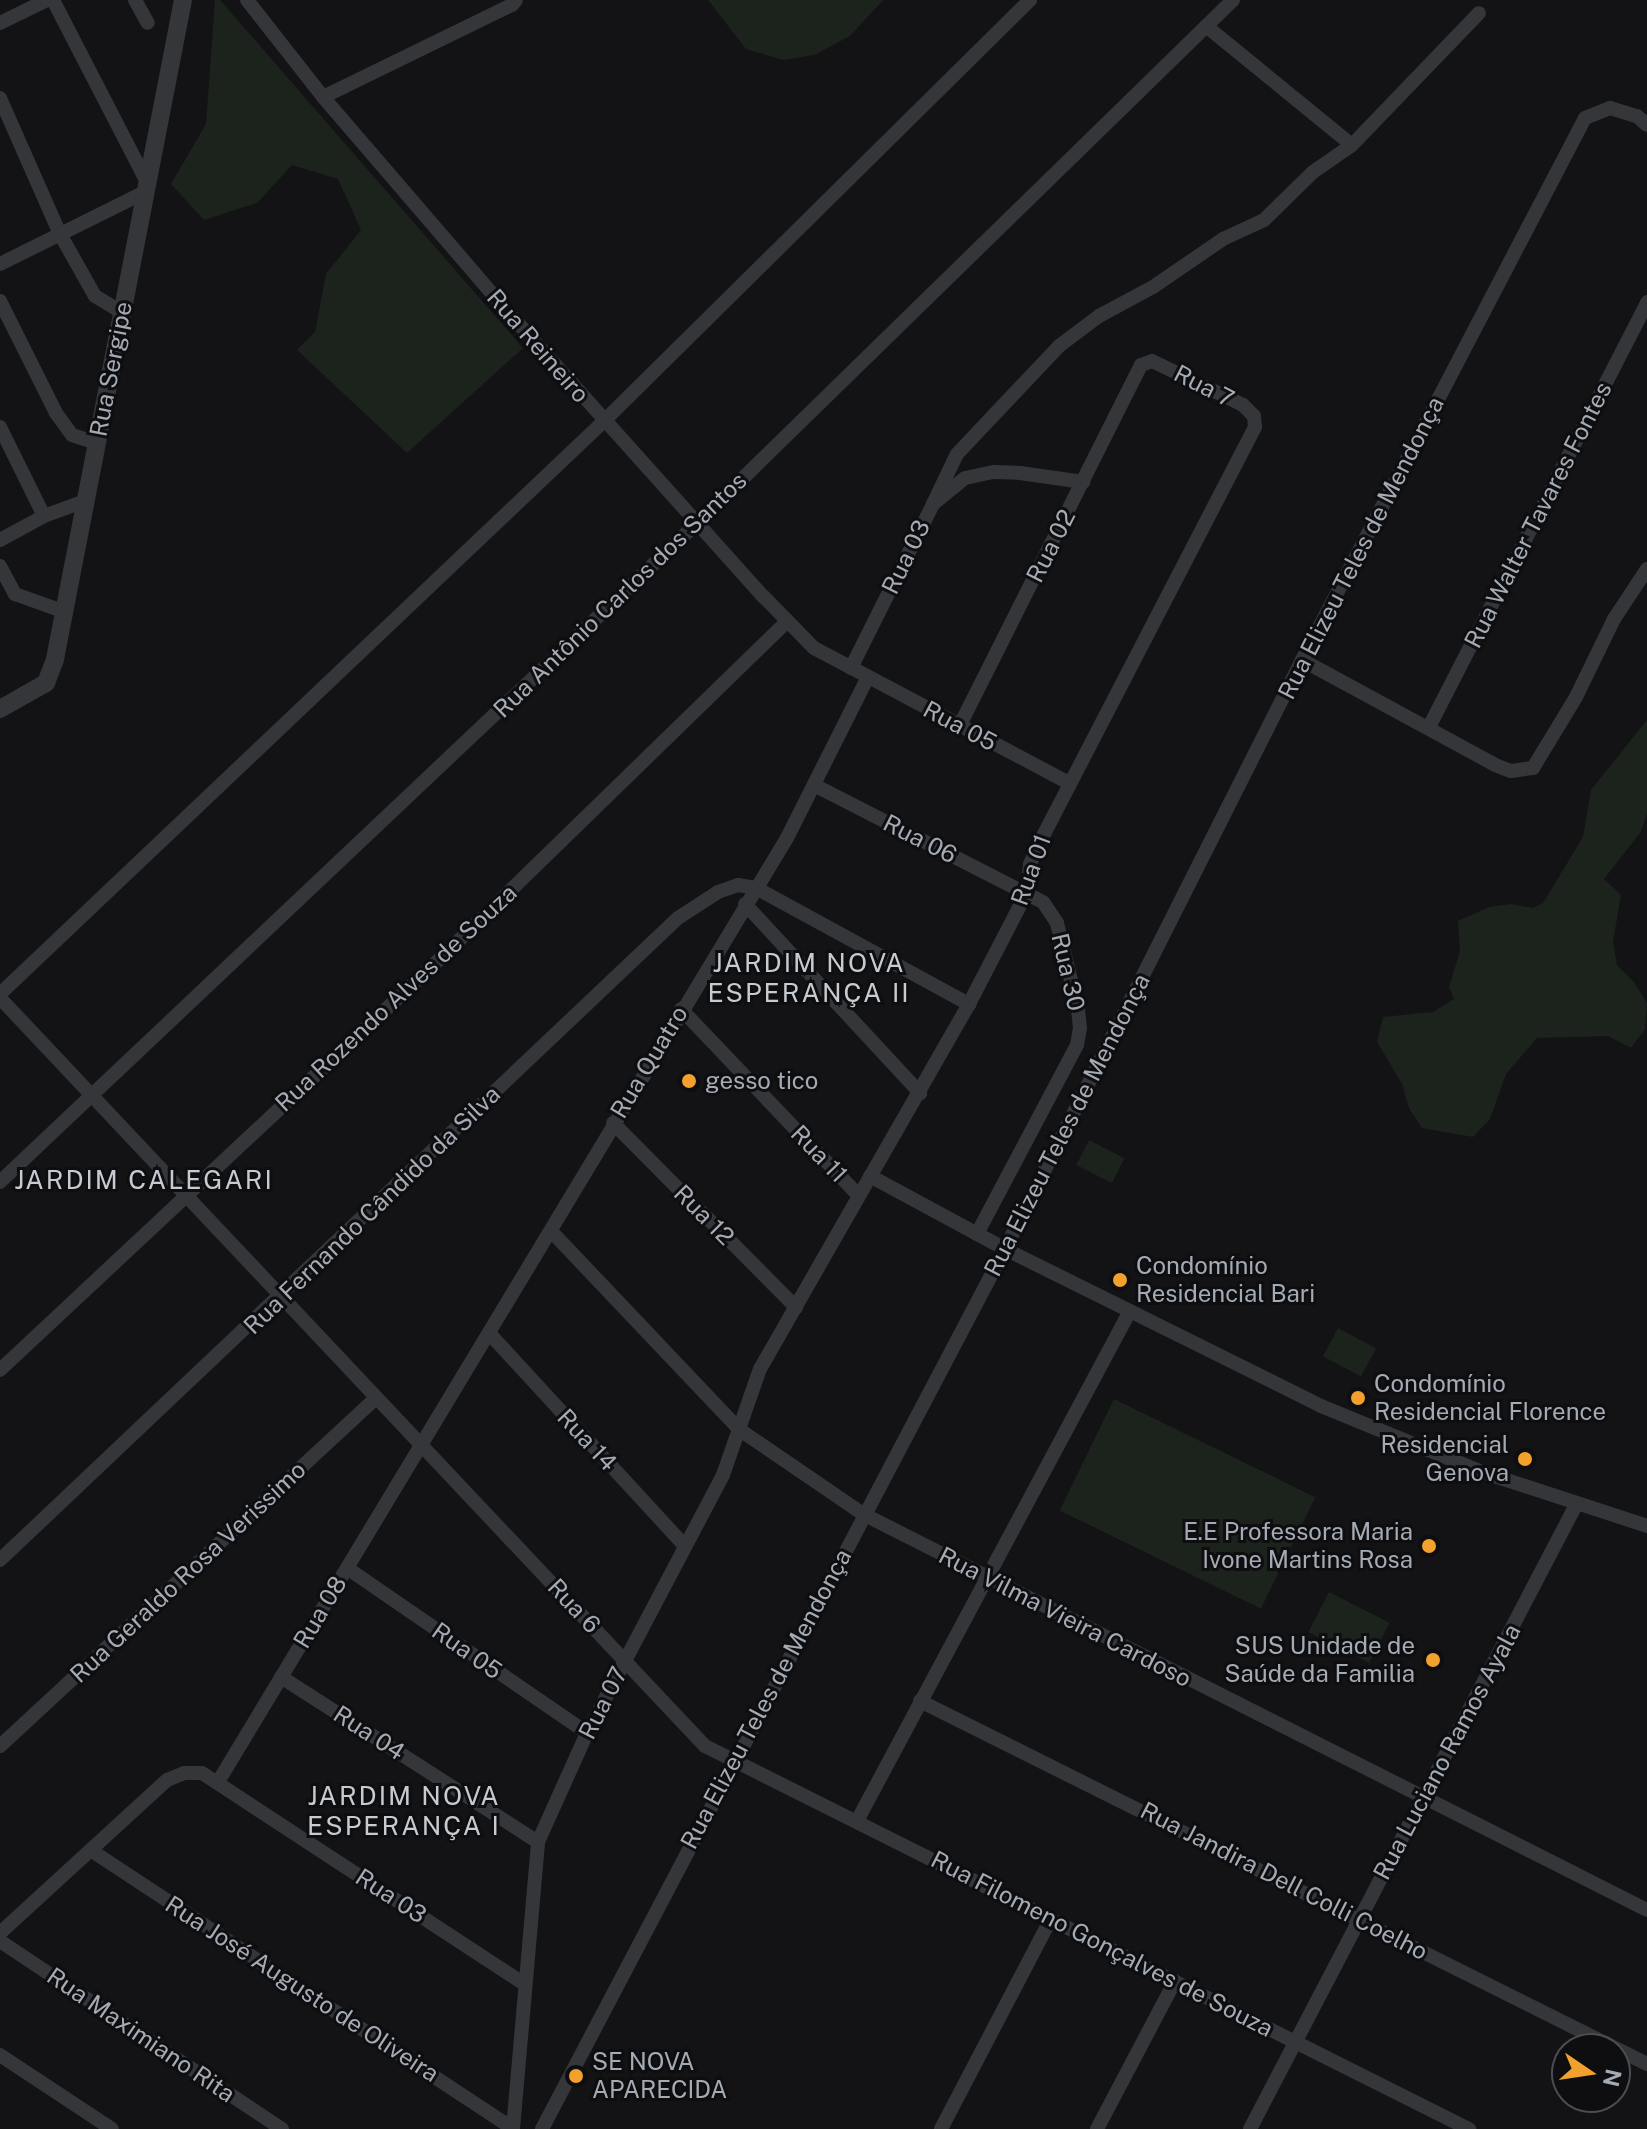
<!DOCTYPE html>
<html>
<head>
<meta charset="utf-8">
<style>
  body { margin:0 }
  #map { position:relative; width:1647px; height:2129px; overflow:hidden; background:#131315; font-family:"Public Sans",sans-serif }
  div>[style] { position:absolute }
  .green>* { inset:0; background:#1b231c; transform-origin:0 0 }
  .minor>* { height:14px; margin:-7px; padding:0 7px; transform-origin:7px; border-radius:7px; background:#34363a }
  .tertiary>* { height:18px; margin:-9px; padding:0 9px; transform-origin:9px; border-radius:9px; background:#34363a }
  .dots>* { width:22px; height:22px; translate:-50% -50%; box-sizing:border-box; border:4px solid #0e0e10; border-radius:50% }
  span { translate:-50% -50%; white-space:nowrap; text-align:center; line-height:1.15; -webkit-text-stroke:6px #0e0e10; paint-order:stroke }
  .street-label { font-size:24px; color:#a5abb5 }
  .poi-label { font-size:24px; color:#a5abb5 }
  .left { translate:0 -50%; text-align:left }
  .right { translate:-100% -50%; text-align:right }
  .neighbourhood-label { font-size:26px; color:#c6cad1; letter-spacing:2px }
  .north { position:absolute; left:1551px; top:2033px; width:80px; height:80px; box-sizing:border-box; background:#0e0e10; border:2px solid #4a4d52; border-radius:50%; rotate:103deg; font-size:22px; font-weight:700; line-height:32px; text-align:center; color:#a5abb5 }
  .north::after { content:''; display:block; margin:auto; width:28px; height:36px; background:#f3a12d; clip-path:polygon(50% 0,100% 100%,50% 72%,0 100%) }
</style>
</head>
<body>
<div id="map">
  <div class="green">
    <div style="clip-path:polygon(215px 0,220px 0,523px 348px,407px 453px,297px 350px,315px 332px,326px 274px,361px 230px,338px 179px,292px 165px,257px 203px,204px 220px,171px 184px,206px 124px)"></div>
    <div style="clip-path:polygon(708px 0,883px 0,850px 36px,814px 55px,783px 60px,746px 49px)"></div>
    <div style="clip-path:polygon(1647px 720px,1647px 814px,1640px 833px,1604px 879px,1621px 895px,1613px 942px,1617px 965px,1634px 982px,1647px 1003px,1645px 1029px,1631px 1048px,1608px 1036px,1537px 1038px,1506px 1074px,1490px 1119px,1473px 1137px,1422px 1128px,1409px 1108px,1402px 1084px,1377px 1042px,1383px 1017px,1433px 1012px,1454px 999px,1449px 987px,1460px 951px,1458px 921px,1489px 907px,1511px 904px,1533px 908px,1543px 903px,1583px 837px,1591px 790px)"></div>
    <div style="left:1089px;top:1140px;width:40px;height:28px;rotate:27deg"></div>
    <div style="left:1338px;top:1328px;width:43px;height:32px;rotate:28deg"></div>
    <div style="left:1114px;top:1399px;width:224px;height:124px;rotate:26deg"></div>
    <div style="left:1329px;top:1592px;width:68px;height:45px;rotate:27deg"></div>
  </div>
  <div class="minor">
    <div style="left:53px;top:0;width:203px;rotate:62.7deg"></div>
    <div style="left:135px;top:0;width:26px;rotate:61deg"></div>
    <div style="left:247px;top:0;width:123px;rotate:51.9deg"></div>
    <div style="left:323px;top:97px;width:282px;rotate:49.3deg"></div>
    <div style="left:507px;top:311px;width:383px;rotate:48.1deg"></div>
    <div style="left:763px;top:596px;width:73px;rotate:45.6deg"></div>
    <div style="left:814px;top:648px;width:289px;rotate:27.9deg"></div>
    <div style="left:0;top:23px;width:52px;rotate:-26.1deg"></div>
    <div style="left:1206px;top:26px;width:188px;rotate:39.2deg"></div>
    <div style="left:323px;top:97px;width:210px;rotate:-26deg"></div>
    <div style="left:512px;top:5px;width:6px;rotate:-51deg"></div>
    <div style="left:0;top:98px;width:149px;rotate:66.2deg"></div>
    <div style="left:60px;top:234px;width:71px;rotate:60.6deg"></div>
    <div style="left:95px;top:296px;width:31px;rotate:31deg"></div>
    <div style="left:0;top:264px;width:160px;rotate:-26.4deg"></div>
    <div style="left:0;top:301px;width:125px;rotate:63.4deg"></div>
    <div style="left:56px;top:413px;width:27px;rotate:54deg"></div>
    <div style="left:72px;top:435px;width:25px;rotate:18deg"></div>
    <div style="left:0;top:427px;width:99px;rotate:63.7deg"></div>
    <div style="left:933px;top:504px;width:55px;rotate:-64.4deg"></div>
    <div style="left:957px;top:454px;width:149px;rotate:-46.6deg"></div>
    <div style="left:1059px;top:346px;width:50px;rotate:-36.9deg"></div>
    <div style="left:1099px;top:316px;width:61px;rotate:-28.2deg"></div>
    <div style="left:1153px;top:287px;width:85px;rotate:-34.4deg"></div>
    <div style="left:1223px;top:239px;width:45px;rotate:-24.9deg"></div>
    <div style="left:1264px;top:220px;width:69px;rotate:-44.4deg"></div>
    <div style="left:1313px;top:172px;width:47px;rotate:-34.7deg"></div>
    <div style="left:1352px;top:145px;width:183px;rotate:-46.1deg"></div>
    <div style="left:0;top:540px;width:50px;rotate:-28.6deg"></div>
    <div style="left:44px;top:516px;width:44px;rotate:-20.1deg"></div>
    <div style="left:0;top:566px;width:32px;rotate:62deg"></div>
    <div style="left:15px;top:594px;width:53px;rotate:19.8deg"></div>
    <div style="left:1302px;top:660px;width:220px;rotate:28.5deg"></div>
    <div style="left:1495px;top:765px;width:17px;rotate:21deg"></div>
    <div style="left:1511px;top:771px;width:22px;rotate:-8deg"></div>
    <div style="left:1533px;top:768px;width:83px;rotate:-58.8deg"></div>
    <div style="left:1576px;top:697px;width:87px;rotate:-64deg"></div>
    <div style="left:1614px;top:619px;width:60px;rotate:-56.6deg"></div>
    <div style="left:851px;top:668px;width:183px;rotate:-63.4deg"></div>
    <div style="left:933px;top:504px;width:41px;rotate:-39.1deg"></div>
    <div style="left:965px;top:478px;width:30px;rotate:-12deg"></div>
    <div style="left:994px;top:472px;width:26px;rotate:2deg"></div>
    <div style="left:1020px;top:473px;width:64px;rotate:8.1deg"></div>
    <div style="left:1429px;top:727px;width:478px;rotate:-62.8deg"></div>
    <div style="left:814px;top:785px;width:257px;rotate:27.1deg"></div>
    <div style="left:1043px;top:902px;width:25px;rotate:56deg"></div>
    <div style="left:1057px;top:923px;width:89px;rotate:76.3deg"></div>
    <div style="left:1078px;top:1009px;width:19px;rotate:84deg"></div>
    <div style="left:1080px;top:1028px;width:17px;rotate:100deg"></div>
    <div style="left:1077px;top:1045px;width:214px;rotate:117.9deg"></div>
    <div style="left:745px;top:904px;width:258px;rotate:47.2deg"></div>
    <div style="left:0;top:994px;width:833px;rotate:-43.49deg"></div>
    <div style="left:604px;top:421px;width:599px;rotate:-44.66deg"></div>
    <div style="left:0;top:998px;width:1028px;rotate:46.7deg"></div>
    <div style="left:705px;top:1746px;width:855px;rotate:26.63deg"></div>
    <div style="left:681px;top:1009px;width:257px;rotate:46.4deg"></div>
    <div style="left:613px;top:1123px;width:260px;rotate:45.2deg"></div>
    <div style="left:870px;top:1176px;width:153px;rotate:28.4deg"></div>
    <div style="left:1005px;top:1249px;width:353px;rotate:26.4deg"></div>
    <div style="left:1321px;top:1406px;width:174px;rotate:22.3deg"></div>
    <div style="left:1482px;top:1472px;width:174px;rotate:18.1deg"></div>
    <div style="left:0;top:1182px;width:959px;rotate:-43.39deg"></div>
    <div style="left:697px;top:523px;width:749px;rotate:-44.3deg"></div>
    <div style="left:551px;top:1231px;width:274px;rotate:46.5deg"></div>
    <div style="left:740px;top:1430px;width:149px;rotate:34.3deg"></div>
    <div style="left:863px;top:1514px;width:878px;rotate:26.8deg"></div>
    <div style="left:489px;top:1333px;width:289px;rotate:47.4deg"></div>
    <div style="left:0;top:1370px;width:609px;rotate:-43.07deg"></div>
    <div style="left:445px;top:954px;width:477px;rotate:-44.2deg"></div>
    <div style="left:0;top:1560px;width:934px;rotate:-43.44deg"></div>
    <div style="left:678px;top:918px;width:48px;rotate:-33deg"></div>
    <div style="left:718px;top:892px;width:21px;rotate:-19deg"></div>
    <div style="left:738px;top:885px;width:18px;rotate:9deg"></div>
    <div style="left:756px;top:888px;width:243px;rotate:28.6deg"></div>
    <div style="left:347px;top:1568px;width:291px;rotate:34.5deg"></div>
    <div style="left:281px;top:1677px;width:305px;rotate:32.7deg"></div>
    <div style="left:920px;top:1701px;width:813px;rotate:26.53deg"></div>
    <div style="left:0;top:1746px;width:511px;rotate:-42.78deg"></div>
    <div style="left:218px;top:1782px;width:1102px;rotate:-58.92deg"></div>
    <div style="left:787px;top:838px;width:180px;rotate:-63.3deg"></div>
    <div style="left:857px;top:1821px;width:578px;rotate:-61.84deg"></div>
    <div style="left:92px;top:1851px;width:503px;rotate:33.41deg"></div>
    <div style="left:0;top:1933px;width:226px;rotate:-42.5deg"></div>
    <div style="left:167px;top:1780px;width:18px;rotate:-22deg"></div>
    <div style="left:184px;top:1773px;width:18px"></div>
    <div style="left:202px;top:1773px;width:385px;rotate:33.2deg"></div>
    <div style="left:0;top:1941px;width:339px;rotate:33.7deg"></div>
    <div style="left:0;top:2055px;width:134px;rotate:33.5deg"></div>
    <div style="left:513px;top:2129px;width:288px;rotate:-85deg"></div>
    <div style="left:538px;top:1842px;width:120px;rotate:-65.8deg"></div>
    <div style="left:587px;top:1733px;width:292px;rotate:-62.2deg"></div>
    <div style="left:723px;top:1475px;width:112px;rotate:-70.8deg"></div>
    <div style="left:760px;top:1369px;width:421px;rotate:-60.2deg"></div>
    <div style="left:969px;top:1004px;width:124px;rotate:-62.6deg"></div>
    <div style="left:1026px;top:894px;width:30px;rotate:-82deg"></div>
    <div style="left:1030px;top:864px;width:29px;rotate:-65deg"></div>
    <div style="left:1042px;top:838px;width:463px;rotate:-62.6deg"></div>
    <div style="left:1255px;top:427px;width:11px;rotate:-95deg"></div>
    <div style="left:1254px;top:416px;width:16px;rotate:-135deg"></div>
    <div style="left:1243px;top:405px;width:101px;rotate:-154.2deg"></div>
    <div style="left:1152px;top:361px;width:12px;rotate:160deg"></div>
    <div style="left:1141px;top:365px;width:403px;rotate:116.7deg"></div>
    <div style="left:542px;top:2129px;width:994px;rotate:-62.25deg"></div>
    <div style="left:1005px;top:1249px;width:660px;rotate:-63.24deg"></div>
    <div style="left:1302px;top:660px;width:611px;rotate:-62.43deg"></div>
    <div style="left:1585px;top:118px;width:27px;rotate:-22deg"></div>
    <div style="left:1610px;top:108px;width:28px;rotate:17deg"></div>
    <div style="left:1637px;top:116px;width:13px;rotate:42deg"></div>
    <div style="left:941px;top:2129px;width:237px;rotate:-62.4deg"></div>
    <div style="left:1097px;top:2129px;width:167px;rotate:-62.2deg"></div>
    <div style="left:1250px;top:2129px;width:706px;rotate:-62.42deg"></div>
  </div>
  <div class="tertiary">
    <div style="left:0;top:709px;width:53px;rotate:-29.5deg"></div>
    <div style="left:46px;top:683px;width:26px;rotate:-69deg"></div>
    <div style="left:55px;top:659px;width:671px;rotate:-79.01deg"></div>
  </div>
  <div class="dots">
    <div style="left:689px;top:1081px;background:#f3a12d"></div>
    <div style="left:1120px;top:1280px;background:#f3a12d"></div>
    <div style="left:1358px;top:1398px;background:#f3a12d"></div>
    <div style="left:1525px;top:1459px;background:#f3a12d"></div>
    <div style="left:1429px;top:1546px;background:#f3a12d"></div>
    <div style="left:1433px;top:1660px;background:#f3a12d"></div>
    <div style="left:576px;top:2076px;background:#f3a12d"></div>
  </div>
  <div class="street-label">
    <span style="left:538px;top:346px;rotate:49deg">Rua Reineiro</span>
    <span style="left:111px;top:369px;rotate:-79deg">Rua Sergipe</span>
    <span style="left:1204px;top:386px;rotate:27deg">Rua 7</span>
    <span style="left:1538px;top:515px;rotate:-63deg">Rua Walter Tavares Fontes</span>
    <span style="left:1051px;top:546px;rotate:-63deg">Rua 02</span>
    <span style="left:1361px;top:548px;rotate:-63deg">Rua Elizeu Teles de Mendonça</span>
    <span style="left:906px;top:557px;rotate:-64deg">Rua 03</span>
    <span style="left:620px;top:595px;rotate:-44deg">Rua Antônio Carlos dos Santos</span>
    <span style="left:960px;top:726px;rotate:28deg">Rua 05</span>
    <span style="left:920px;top:839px;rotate:27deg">Rua 06</span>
    <span style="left:1031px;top:870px;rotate:-70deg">Rua 01</span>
    <span style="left:1068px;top:972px;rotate:77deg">Rua 30</span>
    <span style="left:396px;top:998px;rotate:-43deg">Rua Rozendo Alves de Souza</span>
    <span style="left:649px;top:1062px;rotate:-59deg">Rua Quatro</span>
    <span style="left:1067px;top:1125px;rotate:-63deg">Rua Elizeu Teles de Mendonça</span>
    <span style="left:819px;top:1154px;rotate:46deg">Rua 11</span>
    <span style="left:372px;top:1210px;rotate:-44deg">Rua Fernando Cândido da Silva</span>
    <span style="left:704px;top:1215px;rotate:45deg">Rua 12</span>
    <span style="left:587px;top:1440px;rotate:47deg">Rua 14</span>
    <span style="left:188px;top:1572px;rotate:-43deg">Rua Geraldo Rosa Verissimo</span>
    <span style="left:574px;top:1606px;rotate:47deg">Rua 6</span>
    <span style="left:320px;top:1612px;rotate:-59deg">Rua 08</span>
    <span style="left:1065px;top:1617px;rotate:27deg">Rua Vilma Vieira Cardoso</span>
    <span style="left:467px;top:1651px;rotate:35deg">Rua 05</span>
    <span style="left:766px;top:1699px;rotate:-62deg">Rua Elizeu Teles de Mendonça</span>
    <span style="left:603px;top:1703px;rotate:-63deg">Rua 07</span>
    <span style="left:369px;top:1733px;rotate:33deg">Rua 04</span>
    <span style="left:1447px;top:1752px;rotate:-62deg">Rua Luciano Ramos Ayala</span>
    <span style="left:1284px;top:1881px;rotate:27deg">Rua Jandira Dell Colli Coelho</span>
    <span style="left:391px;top:1896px;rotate:33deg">Rua 03</span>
    <span style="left:1102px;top:1944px;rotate:27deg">Rua Filomeno Gonçalves de Souza</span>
    <span style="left:302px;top:1989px;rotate:33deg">Rua José Augusto de Oliveira</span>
    <span style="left:141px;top:2035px;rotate:34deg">Rua Maximiano Rita</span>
  </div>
  <div class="poi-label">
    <span class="left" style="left:705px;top:1081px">gesso tico</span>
    <span class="left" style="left:1136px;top:1280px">Condomínio<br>Residencial Bari</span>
    <span class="left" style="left:1374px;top:1398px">Condomínio<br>Residencial Florence</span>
    <span class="right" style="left:1509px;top:1459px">Residencial<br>Genova</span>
    <span class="right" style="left:1413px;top:1546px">E.E Professora Maria<br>Ivone Martins Rosa</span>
    <span class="right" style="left:1415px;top:1660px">SUS Unidade de<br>Saúde da Familia</span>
    <span class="left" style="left:592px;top:2076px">SE NOVA<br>APARECIDA</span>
  </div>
  <div class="neighbourhood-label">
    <span style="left:809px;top:978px">JARDIM NOVA<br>ESPERANÇA II</span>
    <span style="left:144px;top:1180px">JARDIM CALEGARI</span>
    <span style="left:404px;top:1811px">JARDIM NOVA<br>ESPERANÇA I</span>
  </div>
  <div class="north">N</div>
</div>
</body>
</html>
